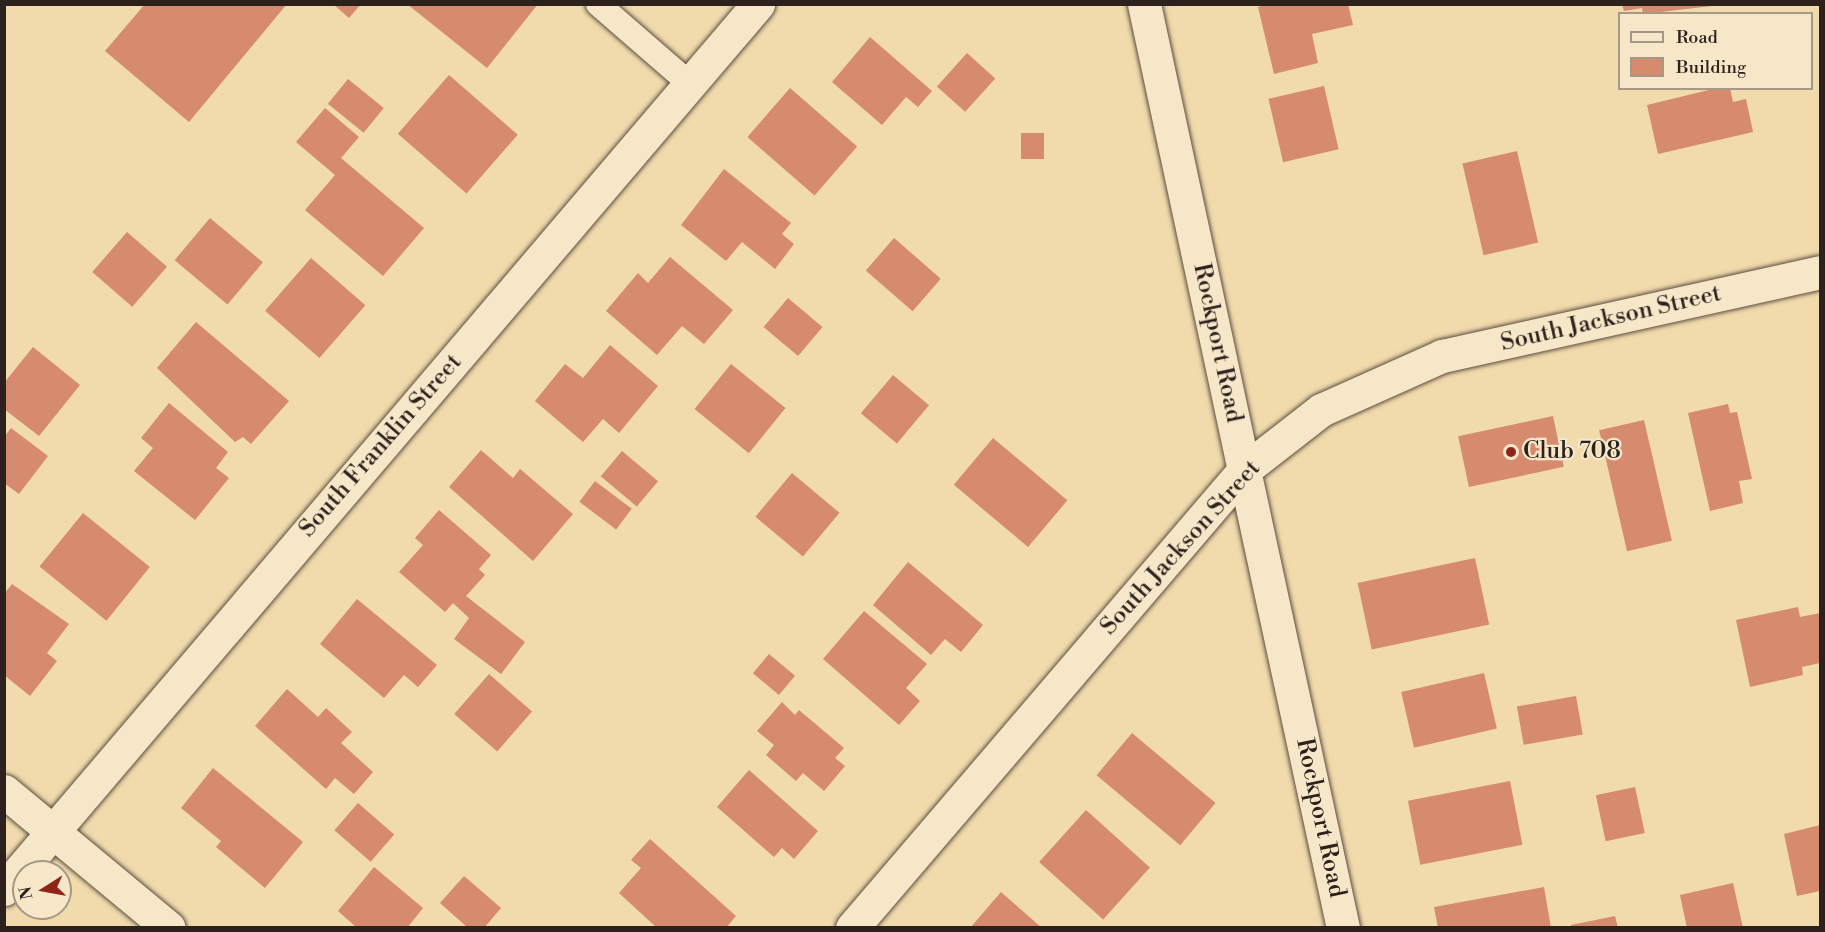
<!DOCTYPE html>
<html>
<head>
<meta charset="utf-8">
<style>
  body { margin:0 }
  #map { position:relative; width:1825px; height:932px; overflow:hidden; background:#f1daac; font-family:"Libre Bodoni",serif }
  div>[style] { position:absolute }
  .building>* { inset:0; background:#d68a6e; transform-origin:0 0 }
  .roads { filter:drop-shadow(0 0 2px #5d4f40) drop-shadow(0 0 2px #5d4f40) }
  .lane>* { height:24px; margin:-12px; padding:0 12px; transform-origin:12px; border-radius:12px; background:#f6e7c9 }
  .street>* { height:33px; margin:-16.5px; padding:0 16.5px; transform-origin:16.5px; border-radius:16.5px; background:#f6e7c9 }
  .secondary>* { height:33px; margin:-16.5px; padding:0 16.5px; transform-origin:16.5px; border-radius:16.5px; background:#f6e7c9 }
  .dots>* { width:16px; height:16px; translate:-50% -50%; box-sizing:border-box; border:3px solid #f6e7c9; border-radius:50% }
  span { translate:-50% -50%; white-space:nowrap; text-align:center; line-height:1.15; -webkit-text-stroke:4.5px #f6e7c9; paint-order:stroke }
  .street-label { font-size:24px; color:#2c211c }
  .poi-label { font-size:24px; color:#2c211c }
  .left { translate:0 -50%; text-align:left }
  .frame { position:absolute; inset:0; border:6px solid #2c211c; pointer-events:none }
  .legend { position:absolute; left:1618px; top:12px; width:195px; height:78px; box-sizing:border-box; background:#f6e7c9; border:2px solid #a59884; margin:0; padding:8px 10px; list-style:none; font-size:18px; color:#2c211c }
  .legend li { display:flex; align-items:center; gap:12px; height:30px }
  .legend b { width:30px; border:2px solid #a59884 }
  .north { position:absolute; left:12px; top:860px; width:60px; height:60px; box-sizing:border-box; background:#f6e7c9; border:2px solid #a59884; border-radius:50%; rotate:259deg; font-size:16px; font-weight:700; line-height:24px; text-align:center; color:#2c211c }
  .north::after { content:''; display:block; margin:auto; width:21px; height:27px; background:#8f2418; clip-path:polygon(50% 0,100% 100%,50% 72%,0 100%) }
</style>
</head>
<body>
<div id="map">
  <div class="building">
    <div style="clip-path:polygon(145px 4px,287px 4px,189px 122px,105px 51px)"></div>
    <div style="clip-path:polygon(333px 4px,361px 4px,349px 18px)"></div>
    <div style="clip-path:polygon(407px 4px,538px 4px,487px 68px)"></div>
    <div style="clip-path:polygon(1269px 4px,1348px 4px,1353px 25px,1312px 34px,1318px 63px,1274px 74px,1258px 7px)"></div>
    <div style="clip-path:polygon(1622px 5px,1711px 5px,1712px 6px,1643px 14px,1642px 8px,1624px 11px)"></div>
    <div style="clip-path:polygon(870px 37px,932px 91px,918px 107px,906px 97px,882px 125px,832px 82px)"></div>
    <div style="left:967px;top:53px;width:38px;height:45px;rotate:42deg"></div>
    <div style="left:449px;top:75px;width:91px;height:78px;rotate:41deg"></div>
    <div style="left:348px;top:79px;width:46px;height:32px;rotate:39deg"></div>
    <div style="left:1324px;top:86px;width:65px;height:57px;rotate:77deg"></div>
    <div style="left:790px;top:88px;width:89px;height:65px;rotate:41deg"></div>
    <div style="clip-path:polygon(1717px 88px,1730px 88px,1733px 102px,1746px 99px,1753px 132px,1658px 154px,1647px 105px)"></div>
    <div style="clip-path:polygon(325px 108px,359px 137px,341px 158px,424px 228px,383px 276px,305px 210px,335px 175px,296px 142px)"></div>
    <div style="left:1021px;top:133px;width:23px;height:26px"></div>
    <div style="left:1517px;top:151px;width:94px;height:56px;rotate:77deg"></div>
    <div style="clip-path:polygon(724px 169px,791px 223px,782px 234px,794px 244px,775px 269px,742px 242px,726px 261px,681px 225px)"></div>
    <div style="left:210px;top:218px;width:69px;height:55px;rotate:40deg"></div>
    <div style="left:127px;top:232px;width:53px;height:53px;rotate:41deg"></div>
    <div style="left:894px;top:238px;width:62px;height:43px;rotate:41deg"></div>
    <div style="clip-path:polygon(670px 257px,733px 310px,704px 344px,682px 326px,657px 355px,606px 311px,638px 273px,648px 283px)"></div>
    <div style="left:311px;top:258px;width:72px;height:70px;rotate:41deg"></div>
    <div style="left:788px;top:298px;width:45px;height:38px;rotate:40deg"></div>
    <div style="clip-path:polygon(196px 322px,289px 401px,251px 444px,243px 437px,235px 442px,157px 368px)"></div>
    <div style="clip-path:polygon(610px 345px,658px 386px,619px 433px,603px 419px,583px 442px,535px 401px,565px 364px,583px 378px)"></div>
    <div style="clip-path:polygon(33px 347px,80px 385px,39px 436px,4px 409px,4px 383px)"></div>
    <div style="left:731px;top:364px;width:70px;height:58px;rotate:39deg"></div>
    <div style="left:893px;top:375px;width:47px;height:50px;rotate:40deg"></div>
    <div style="clip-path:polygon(169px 403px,228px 452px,216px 468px,229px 478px,195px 520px,134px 471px,153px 448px,141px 438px)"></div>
    <div style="clip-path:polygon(1728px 404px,1730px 413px,1737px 412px,1752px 479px,1739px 481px,1743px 503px,1710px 511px,1688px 413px)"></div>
    <div style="left:1553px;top:416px;width:52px;height:97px;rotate:78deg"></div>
    <div style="left:1644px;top:420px;width:124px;height:46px;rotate:77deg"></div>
    <div style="clip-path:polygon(11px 428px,48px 456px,19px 494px,4px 483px,4px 437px)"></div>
    <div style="left:993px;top:438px;width:97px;height:61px;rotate:40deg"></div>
    <div style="clip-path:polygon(481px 450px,513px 478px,520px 469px,573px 514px,533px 561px,449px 487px)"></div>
    <div style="left:622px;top:451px;width:47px;height:33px;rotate:40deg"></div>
    <div style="left:792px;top:473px;width:62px;height:57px;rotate:40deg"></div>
    <div style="left:595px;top:481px;width:46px;height:26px;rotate:37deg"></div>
    <div style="clip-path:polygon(439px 510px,491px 555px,479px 569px,485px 575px,466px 596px,525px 642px,501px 674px,454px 639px,469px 618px,453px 603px,445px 612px,399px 572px,423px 545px,415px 538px)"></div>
    <div style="left:83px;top:513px;width:86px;height:69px;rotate:39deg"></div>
    <div style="left:1475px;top:558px;width:68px;height:120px;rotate:78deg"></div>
    <div style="clip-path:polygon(908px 562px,983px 625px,961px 652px,945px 639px,931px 655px,873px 605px)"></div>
    <div style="clip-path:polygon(12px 584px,69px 624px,47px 653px,57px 661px,30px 696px,4px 675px,4px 594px)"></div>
    <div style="clip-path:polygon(357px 599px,437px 665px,418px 687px,404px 675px,384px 698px,320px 644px)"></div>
    <div style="clip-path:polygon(1798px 607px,1800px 617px,1820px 613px,1820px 663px,1802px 667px,1803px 675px,1750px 687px,1736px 620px)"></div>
    <div style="clip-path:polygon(864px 611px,927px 664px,906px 688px,920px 701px,899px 725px,823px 659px)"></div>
    <div style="left:769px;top:654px;width:34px;height:25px;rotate:40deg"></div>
    <div style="left:1484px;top:673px;width:57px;height:85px;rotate:77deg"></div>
    <div style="left:489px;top:674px;width:57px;height:53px;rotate:41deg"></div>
    <div style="clip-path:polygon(287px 689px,318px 717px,326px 708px,352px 732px,341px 743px,373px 772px,354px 794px,335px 778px,326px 789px,255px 726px)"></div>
    <div style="left:1576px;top:696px;width:39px;height:60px;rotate:80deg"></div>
    <div style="clip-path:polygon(782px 702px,795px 715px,799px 710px,844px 748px,835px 758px,845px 766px,824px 791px,803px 773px,796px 781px,766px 755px,774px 745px,757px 731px)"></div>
    <div style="left:1132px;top:733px;width:109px;height:55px;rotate:40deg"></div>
    <div style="clip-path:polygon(213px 768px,303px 842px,265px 888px,216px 847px,221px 841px,181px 808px)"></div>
    <div style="clip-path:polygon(749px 770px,818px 831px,794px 859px,782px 848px,774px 857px,717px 807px)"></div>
    <div style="left:1510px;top:781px;width:65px;height:104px;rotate:79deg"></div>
    <div style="left:1635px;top:787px;width:47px;height:40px;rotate:78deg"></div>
    <div style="left:358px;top:803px;width:48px;height:36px;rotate:41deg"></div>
    <div style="left:1086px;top:810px;width:86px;height:70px;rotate:42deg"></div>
    <div style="clip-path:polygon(1820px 825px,1820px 891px,1797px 896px,1784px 834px)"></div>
    <div style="clip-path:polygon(650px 839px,736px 916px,726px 928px,657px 928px,619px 893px,641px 868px,631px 860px)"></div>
    <div style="clip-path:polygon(374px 867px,423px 908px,407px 928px,357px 928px,338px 911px)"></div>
    <div style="clip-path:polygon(464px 876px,501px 908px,484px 928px,468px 928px,440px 903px)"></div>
    <div style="clip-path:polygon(1733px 883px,1743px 928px,1687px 928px,1680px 895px)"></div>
    <div style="clip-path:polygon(1544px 887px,1551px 928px,1438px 928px,1434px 907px)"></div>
    <div style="clip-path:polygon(1001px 892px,1042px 928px,970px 928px)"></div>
    <div style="clip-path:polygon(1615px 916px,1618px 928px,1571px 928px,1571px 925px)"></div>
  </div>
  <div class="roads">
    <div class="lane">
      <div style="left:598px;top:4px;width:122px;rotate:41deg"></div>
    </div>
    <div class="street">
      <div style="left:1144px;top:4px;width:477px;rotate:77.9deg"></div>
      <div style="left:4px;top:791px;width:214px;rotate:39.7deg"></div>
      <div style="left:4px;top:889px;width:1163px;rotate:-49.57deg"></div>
    </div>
    <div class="secondary">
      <div style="left:1244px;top:470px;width:469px;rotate:77.8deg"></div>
      <div style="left:852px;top:928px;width:603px;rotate:-49.44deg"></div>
      <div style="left:1244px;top:470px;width:98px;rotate:-37.9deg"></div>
      <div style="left:1321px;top:410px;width:133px;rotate:-24.1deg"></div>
      <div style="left:1442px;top:356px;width:387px;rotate:-12.5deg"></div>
    </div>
  </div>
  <div class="dots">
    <div style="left:1511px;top:452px;background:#8f2418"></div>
  </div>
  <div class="street-label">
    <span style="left:1611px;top:319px;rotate:-13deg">South Jackson Street</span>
    <span style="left:1217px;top:343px;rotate:78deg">Rockport Road</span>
    <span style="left:381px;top:446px;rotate:-49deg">South Franklin Street</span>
    <span style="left:1181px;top:548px;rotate:-48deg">South Jackson Street</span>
    <span style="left:1320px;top:818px;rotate:78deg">Rockport Road</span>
  </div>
  <div class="poi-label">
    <span class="left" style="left:1523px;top:452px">Club 708</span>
  </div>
  <div class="frame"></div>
  <ul class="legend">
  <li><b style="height:8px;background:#f6e7c9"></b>Road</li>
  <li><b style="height:16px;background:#d68a6e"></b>Building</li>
  </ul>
  <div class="north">N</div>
</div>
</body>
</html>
